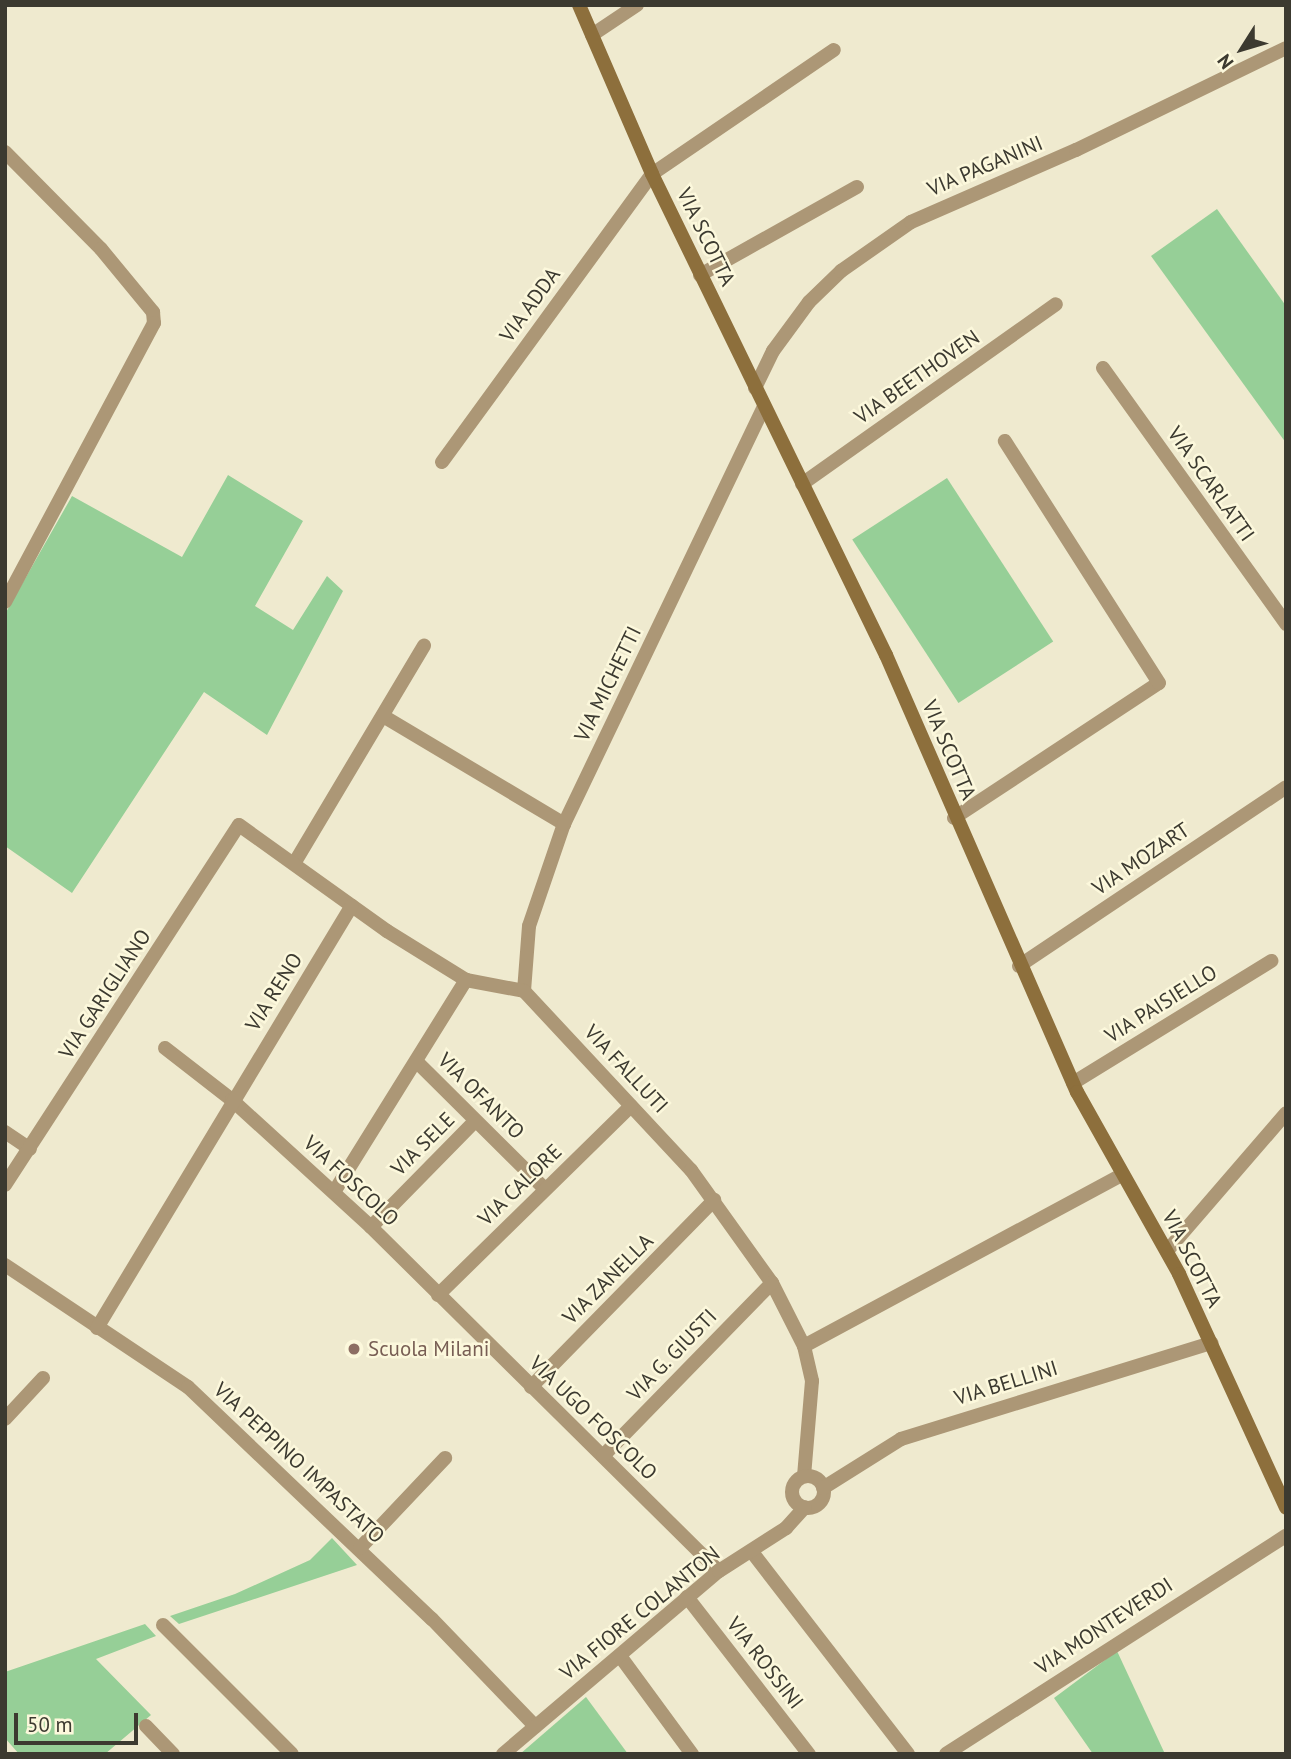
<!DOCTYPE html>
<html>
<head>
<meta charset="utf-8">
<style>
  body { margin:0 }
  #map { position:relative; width:1291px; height:1759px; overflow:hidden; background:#efeacf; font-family:"PT Sans",sans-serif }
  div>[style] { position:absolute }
  .green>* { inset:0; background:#96cf97; transform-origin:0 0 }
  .street>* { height:14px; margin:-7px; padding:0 7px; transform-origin:7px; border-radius:7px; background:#ac9776 }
  .street>.ring { margin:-7px; padding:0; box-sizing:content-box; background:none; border:14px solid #ac9776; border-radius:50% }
  .secondary>* { height:14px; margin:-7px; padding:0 7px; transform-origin:7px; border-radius:7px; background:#8d6f3c }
  .dots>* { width:19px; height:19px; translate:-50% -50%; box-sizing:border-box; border:4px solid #fcf8dc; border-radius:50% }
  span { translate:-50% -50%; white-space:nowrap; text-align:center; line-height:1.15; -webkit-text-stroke:5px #fcf8dc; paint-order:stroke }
  .street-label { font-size:21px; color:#3c3a30 }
  .education-label { font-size:21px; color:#785e54 }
  .left { translate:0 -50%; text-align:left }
  .frame { position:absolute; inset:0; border:7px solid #3c3a30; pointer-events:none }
  .north { position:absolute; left:1207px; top:14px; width:70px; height:70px; -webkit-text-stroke:5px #fcf8dc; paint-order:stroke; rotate:233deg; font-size:19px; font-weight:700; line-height:28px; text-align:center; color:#3c3a30 }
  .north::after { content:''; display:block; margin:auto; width:24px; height:32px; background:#3c3a30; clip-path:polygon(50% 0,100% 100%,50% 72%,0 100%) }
  .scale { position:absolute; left:14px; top:1713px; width:124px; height:32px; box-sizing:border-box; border:4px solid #3c3a30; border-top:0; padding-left:9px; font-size:21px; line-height:24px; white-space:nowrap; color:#3c3a30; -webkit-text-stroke:5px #fcf8dc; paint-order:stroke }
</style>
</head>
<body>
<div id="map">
  <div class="green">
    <div style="clip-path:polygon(1217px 209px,1286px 306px,1286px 443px,1151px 256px)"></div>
    <div style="clip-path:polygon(228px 475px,303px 521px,255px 606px,293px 630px,327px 576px,343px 591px,267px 735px,204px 692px,72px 893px,5px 846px,5px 614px,72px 496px,182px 557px)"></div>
    <div style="left:947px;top:478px;width:195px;height:113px;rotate:57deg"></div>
    <div style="clip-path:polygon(332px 1538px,357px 1565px,179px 1624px,170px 1616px,235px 1594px,310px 1560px)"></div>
    <div style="clip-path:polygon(145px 1624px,156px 1636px,96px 1659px,151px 1715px,105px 1754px,19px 1754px,5px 1738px,5px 1672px)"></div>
    <div style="clip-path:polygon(1117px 1651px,1165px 1754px,1093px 1754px,1054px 1698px)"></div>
    <div style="clip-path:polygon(586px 1697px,628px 1754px,520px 1754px)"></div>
  </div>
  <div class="street">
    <div style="left:592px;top:35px;width:54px;rotate:-33.7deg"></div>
    <div style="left:5px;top:152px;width:136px;rotate:45.3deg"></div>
    <div style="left:101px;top:249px;width:82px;rotate:50.5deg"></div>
    <div style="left:153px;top:312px;width:11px;rotate:85deg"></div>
    <div style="left:154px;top:323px;width:316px;rotate:118.1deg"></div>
    <div style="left:700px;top:275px;width:180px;rotate:-29.3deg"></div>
    <div style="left:1103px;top:368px;width:315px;rotate:54.4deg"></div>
    <div style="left:755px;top:388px;width:41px;rotate:-64.1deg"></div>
    <div style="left:773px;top:351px;width:61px;rotate:-53.7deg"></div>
    <div style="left:809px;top:302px;width:45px;rotate:-44.1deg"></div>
    <div style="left:841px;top:271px;width:85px;rotate:-35deg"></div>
    <div style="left:911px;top:222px;width:180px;rotate:-23.6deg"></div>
    <div style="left:1076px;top:150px;width:233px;rotate:-25.9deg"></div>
    <div style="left:442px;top:462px;width:356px;rotate:-53.9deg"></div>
    <div style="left:652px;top:174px;width:220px;rotate:-34.3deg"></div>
    <div style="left:802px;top:484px;width:311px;rotate:-35.3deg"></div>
    <div style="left:383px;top:716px;width:211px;rotate:30.8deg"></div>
    <div style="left:954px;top:818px;width:245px;rotate:-33.4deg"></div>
    <div style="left:1159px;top:683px;width:287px;rotate:-122.5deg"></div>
    <div style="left:295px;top:862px;width:252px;rotate:-59.2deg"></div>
    <div style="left:1019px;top:966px;width:321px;rotate:-33.8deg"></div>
    <div style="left:524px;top:991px;width:65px;rotate:-85.6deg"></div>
    <div style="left:529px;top:926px;width:108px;rotate:-71.1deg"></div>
    <div style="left:564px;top:824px;width:462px;rotate:-64.4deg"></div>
    <div style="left:165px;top:1048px;width:85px;rotate:37.8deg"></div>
    <div style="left:232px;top:1100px;width:188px;rotate:42.4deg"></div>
    <div style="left:371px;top:1227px;width:489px;rotate:44.7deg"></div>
    <div style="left:417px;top:1062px;width:180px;rotate:44.8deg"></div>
    <div style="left:1073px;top:1083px;width:233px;rotate:-31.6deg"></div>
    <div style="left:5px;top:1132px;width:30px;rotate:34deg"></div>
    <div style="left:5px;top:1185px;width:429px;rotate:-57deg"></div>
    <div style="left:239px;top:825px;width:182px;rotate:35.6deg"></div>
    <div style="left:387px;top:931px;width:93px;rotate:31.8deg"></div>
    <div style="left:466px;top:980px;width:59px;rotate:10.7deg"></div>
    <div style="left:524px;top:991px;width:245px;rotate:47deg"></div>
    <div style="left:691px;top:1170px;width:139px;rotate:54.4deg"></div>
    <div style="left:772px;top:1283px;width:71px;rotate:63.1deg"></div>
    <div style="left:804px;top:1346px;width:36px;rotate:77deg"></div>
    <div style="left:812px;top:1381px;width:95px;rotate:94.8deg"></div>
    <div style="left:334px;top:1192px;width:250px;rotate:-58.1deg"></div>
    <div style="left:371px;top:1227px;width:148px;rotate:-45.5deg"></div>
    <div style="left:1167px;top:1251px;width:182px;rotate:-49.2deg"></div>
    <div style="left:5px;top:1265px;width:220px;rotate:33.7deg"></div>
    <div style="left:188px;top:1387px;width:337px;rotate:43.6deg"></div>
    <div style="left:432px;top:1619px;width:149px;rotate:46.1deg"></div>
    <div style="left:438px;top:1295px;width:270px;rotate:-44.4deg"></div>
    <div style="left:97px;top:1328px;width:493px;rotate:-58.9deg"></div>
    <div style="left:804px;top:1346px;width:362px;rotate:-28.3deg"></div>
    <div style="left:531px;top:1387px;width:262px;rotate:-45.6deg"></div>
    <div style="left:5px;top:1419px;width:56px;rotate:-47.2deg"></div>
    <div style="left:603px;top:1456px;width:242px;rotate:-45.7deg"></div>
    <div class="ring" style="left:792px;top:1476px;width:18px;height:18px"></div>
    <div style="left:823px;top:1488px;width:92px;rotate:-32.1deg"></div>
    <div style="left:901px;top:1439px;width:325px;rotate:-17.2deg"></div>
    <div style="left:360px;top:1548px;width:124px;rotate:-46.6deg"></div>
    <div style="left:752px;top:1552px;width:255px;rotate:52.3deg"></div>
    <div style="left:687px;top:1597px;width:199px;rotate:52.2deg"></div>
    <div style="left:163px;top:1625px;width:182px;rotate:45deg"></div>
    <div style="left:620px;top:1656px;width:122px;rotate:53.7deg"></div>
    <div style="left:146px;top:1726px;width:39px;rotate:46deg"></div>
    <div style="left:503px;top:1754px;width:283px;rotate:-40.3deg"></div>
    <div style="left:719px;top:1571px;width:80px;rotate:-32.7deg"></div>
    <div style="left:786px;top:1528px;width:28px;rotate:-48deg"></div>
    <div style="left:946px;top:1754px;width:404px;rotate:-32.7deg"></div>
  </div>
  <div class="secondary">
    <div style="left:579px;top:5px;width:184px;rotate:66.6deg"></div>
    <div style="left:652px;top:174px;width:535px;rotate:64.06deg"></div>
    <div style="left:886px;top:655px;width:477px;rotate:66.4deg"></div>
    <div style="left:1077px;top:1092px;width:209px;rotate:60.7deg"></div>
    <div style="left:1179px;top:1274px;width:257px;rotate:65.4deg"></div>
  </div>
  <div class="dots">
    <div style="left:354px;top:1349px;background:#8d6e63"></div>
  </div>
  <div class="street-label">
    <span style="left:985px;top:166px;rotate:-23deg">VIA PAGANINI</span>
    <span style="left:706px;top:237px;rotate:64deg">VIA SCOTTA</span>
    <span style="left:530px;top:305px;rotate:-54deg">VIA ADDA</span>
    <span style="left:917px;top:377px;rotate:-35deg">VIA BEETHOVEN</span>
    <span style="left:1211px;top:484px;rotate:55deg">VIA SCARLATTI</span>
    <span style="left:608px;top:684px;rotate:-64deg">VIA MICHETTI</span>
    <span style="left:949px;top:750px;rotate:67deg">VIA SCOTTA</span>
    <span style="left:1141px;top:859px;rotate:-34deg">VIA MOZART</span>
    <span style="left:274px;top:992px;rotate:-58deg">VIA RENO</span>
    <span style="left:105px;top:994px;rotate:-57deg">VIA GARIGLIANO</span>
    <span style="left:1161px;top:1004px;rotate:-32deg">VIA PAISIELLO</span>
    <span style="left:626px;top:1069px;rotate:47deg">VIA FALLUTI</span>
    <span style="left:481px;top:1096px;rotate:45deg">VIA OFANTO</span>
    <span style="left:423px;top:1144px;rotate:-45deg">VIA SELE</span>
    <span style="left:351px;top:1181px;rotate:43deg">VIA FOSCOLO</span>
    <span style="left:520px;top:1185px;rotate:-44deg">VIA CALORE</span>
    <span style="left:1192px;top:1259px;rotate:63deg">VIA SCOTTA</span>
    <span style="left:608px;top:1279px;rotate:-45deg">VIA ZANELLA</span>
    <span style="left:672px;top:1355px;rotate:-46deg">VIA G. GIUSTI</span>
    <span style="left:1006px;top:1383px;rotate:-17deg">VIA BELLINI</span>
    <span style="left:593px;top:1418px;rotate:44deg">VIA UGO FOSCOLO</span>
    <span style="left:299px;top:1463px;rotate:43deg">VIA PEPPINO IMPASTATO</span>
    <span style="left:640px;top:1613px;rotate:-39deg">VIA FIORE COLANTON</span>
    <span style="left:1104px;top:1626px;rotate:-33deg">VIA MONTEVERDI</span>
    <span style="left:765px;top:1663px;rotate:52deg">VIA ROSSINI</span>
  </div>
  <div class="education-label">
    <span class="left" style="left:368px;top:1349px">Scuola Milani</span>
  </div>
  <div class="frame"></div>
  <div class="north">N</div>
  <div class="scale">50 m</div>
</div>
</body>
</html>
